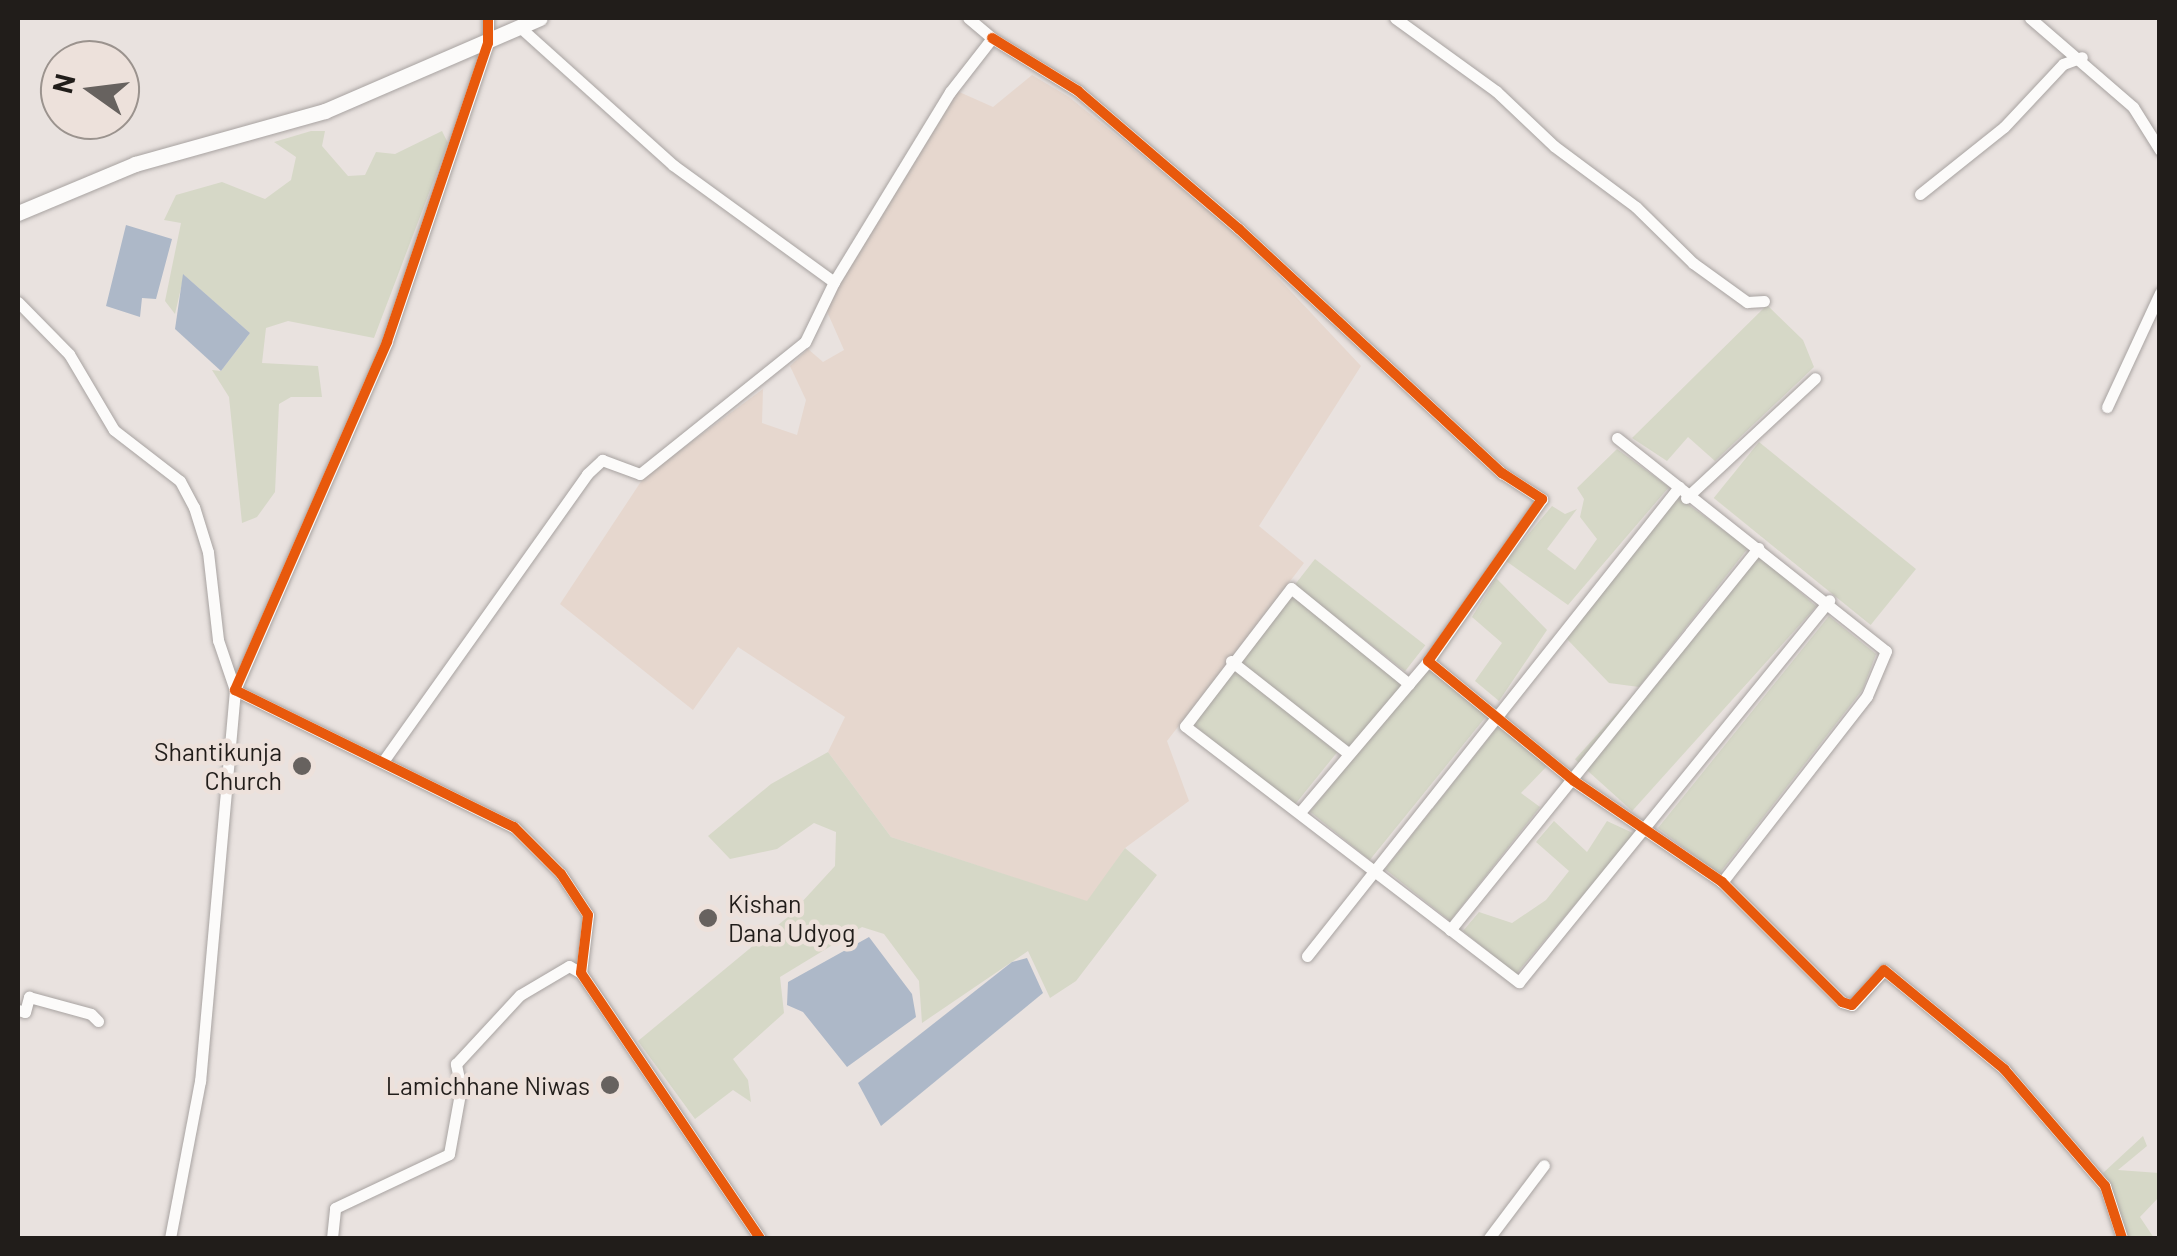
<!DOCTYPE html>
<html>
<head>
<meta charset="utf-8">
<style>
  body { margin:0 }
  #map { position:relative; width:2177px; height:1256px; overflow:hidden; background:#e9e2df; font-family:Barlow,sans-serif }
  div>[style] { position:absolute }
  .industrial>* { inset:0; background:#e6d7ce }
  .green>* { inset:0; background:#d6d8c7; transform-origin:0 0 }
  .water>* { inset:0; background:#adb8c8 }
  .roads { filter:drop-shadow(0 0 2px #a8a3a1) drop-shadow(0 0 2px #a8a3a1) }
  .street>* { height:11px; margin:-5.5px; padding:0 5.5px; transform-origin:5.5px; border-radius:5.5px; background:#fcfbfa }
  .secondary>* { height:15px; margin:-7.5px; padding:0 7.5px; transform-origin:7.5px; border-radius:7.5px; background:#fcfbfa }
  .cycleway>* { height:10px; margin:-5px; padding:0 5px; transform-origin:5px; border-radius:5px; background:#e8590c }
  .dots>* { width:28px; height:28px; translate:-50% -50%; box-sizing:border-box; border:5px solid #ede1db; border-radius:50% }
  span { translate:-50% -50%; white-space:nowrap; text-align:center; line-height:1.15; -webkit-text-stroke:9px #ede1db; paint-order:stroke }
  .poi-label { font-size:25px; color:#211d1a }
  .right { translate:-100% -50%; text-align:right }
  .left { translate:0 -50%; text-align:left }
  .frame { position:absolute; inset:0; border:20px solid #211d1a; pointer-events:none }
  .north { position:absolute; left:40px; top:40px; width:100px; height:100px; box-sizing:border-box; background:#ede1db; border:2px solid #9b938e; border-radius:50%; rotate:284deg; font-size:28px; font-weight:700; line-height:40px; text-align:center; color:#211d1a }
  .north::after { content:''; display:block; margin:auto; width:35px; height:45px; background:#67625f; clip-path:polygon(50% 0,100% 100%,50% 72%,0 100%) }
</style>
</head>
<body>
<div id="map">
  <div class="industrial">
    <div style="clip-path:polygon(1032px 75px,1069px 97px,1237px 234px,1361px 366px,1259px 526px,1304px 563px,1167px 741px,1189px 801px,1125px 848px,1088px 902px,891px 837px,828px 752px,845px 717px,738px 647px,693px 710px,560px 604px,644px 477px,763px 389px,762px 423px,797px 435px,806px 400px,790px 366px,808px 349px,823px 362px,844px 350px,825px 307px,957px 91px,993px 107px)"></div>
  </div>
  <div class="green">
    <div style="clip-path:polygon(311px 131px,325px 131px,322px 146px,348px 176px,365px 175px,376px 152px,395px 154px,442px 131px,448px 143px,374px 338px,288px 321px,266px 328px,262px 363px,318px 366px,322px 397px,291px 397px,279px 404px,275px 492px,257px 517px,242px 523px,229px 397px,212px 370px,221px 371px,250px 333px,184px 275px,175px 314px,165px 301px,181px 223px,164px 220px,176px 195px,222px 182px,265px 199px,291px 180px,296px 157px,274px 142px)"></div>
    <div style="clip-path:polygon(1767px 305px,1803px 340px,1814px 367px,1715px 461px,1688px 437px,1667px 461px,1632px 438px)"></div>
    <div style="left:1759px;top:442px;width:202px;height:72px;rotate:39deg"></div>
    <div style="clip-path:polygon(1617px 449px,1669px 487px,1568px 605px,1506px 561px,1552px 506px,1565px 514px,1577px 509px,1547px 549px,1575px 570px,1597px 539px,1580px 517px,1584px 499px,1577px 488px)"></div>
    <div style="clip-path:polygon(1678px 497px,1748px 548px,1639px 687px,1609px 683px,1566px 638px)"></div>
    <div style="left:1759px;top:555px;width:77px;height:275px;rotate:42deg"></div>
    <div style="left:1315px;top:559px;width:140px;height:33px;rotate:38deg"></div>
    <div style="clip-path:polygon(1496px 578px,1547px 630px,1499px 701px,1475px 681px,1502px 643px,1472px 617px)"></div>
    <div style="left:1291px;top:592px;width:147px;height:86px;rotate:40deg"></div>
    <div style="clip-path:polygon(1829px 616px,1876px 654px,1863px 689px,1719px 874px,1658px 828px)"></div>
    <div style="left:1427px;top:667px;width:77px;height:186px;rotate:39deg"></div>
    <div style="left:1233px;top:668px;width:134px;height:69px;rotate:39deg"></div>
    <div style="clip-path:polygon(1498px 726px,1548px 765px,1521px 793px,1540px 807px,1450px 921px,1385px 869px)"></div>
    <div style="clip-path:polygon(828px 752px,891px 837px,1087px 901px,1125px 848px,1157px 875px,1076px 981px,1050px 998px,1028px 951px,922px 1023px,919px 981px,884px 934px,862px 927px,780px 977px,784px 1013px,733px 1059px,748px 1080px,751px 1102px,733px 1090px,695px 1119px,638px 1041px,789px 916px,835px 866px,836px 832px,814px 823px,777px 849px,730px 859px,708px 836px,771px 784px)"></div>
    <div style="clip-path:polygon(1554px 821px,1587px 852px,1607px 821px,1635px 834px,1516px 974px,1463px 931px,1479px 912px,1512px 923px,1546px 900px,1569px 871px,1536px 842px)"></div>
    <div style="clip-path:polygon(2143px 1136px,2147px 1146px,2118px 1170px,2159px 1173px,2159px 1197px,2140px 1217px,2154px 1238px,2127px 1238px,2103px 1173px)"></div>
  </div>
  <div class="water">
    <div style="clip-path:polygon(126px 225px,172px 239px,156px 299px,142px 298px,140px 317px,106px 306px)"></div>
    <div style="clip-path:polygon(183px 274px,250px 333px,221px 371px,175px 329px)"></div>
    <div style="clip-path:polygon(869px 937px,912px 994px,916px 1017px,847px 1067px,803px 1012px,787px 1005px,788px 982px)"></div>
    <div style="clip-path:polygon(1027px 958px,1043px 993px,881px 1126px,858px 1083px,1012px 962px)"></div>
  </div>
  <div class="roads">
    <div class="street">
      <div style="left:488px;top:18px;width:25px;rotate:90deg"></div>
      <div style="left:488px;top:43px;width:316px;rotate:108.7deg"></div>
      <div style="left:387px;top:342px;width:380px;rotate:113.6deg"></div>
      <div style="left:235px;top:690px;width:311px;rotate:26.2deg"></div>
      <div style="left:514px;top:827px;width:66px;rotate:45deg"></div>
      <div style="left:561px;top:874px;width:49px;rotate:56.6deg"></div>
      <div style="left:588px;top:915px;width:58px;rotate:96.9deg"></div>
      <div style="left:581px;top:973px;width:320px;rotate:56deg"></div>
      <div style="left:1395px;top:18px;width:125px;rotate:35.9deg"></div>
      <div style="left:1496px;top:91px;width:80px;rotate:43.5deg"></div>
      <div style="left:1554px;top:146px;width:102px;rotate:36.6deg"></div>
      <div style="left:1636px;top:207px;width:80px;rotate:44.5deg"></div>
      <div style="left:1693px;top:263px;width:67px;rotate:35.8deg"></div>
      <div style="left:1747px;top:302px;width:17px;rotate:-3deg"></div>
      <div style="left:2030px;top:18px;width:136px;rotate:40.8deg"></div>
      <div style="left:2133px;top:107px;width:51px;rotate:57.9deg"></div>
      <div style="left:992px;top:38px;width:101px;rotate:31.6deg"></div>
      <div style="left:1078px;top:91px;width:212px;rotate:40.6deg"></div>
      <div style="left:1239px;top:229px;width:359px;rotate:42.9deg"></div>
      <div style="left:1502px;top:473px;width:48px;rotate:33deg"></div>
      <div style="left:1542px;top:499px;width:198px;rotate:125.1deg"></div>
      <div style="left:1428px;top:661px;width:189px;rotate:39.4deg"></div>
      <div style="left:1574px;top:781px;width:179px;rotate:34.3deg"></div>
      <div style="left:1722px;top:882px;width:170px;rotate:45deg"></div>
      <div style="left:1842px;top:1002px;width:10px;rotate:17deg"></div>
      <div style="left:1852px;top:1005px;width:47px;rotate:-47.6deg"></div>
      <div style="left:1884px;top:970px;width:156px;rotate:39.5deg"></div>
      <div style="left:2004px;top:1069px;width:155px;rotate:49.2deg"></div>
      <div style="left:2105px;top:1186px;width:55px;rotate:71.9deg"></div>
      <div style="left:1920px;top:194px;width:107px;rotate:-38.6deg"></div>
      <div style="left:2004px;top:127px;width:86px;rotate:-46.9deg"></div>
      <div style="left:2063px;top:64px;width:20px;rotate:-20deg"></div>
      <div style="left:834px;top:282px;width:223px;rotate:-58.6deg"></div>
      <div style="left:950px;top:92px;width:68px;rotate:-52.1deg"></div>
      <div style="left:992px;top:38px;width:31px;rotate:-140deg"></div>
      <div style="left:18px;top:302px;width:73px;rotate:45.6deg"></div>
      <div style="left:69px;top:354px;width:88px;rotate:59.4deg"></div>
      <div style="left:114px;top:430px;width:83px;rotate:37.7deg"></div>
      <div style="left:180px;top:481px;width:30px;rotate:62deg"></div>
      <div style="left:194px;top:507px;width:47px;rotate:72.7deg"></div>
      <div style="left:208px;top:552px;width:89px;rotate:83.5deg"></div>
      <div style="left:218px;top:640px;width:53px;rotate:71.2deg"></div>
      <div style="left:235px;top:690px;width:393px;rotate:95.1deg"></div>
      <div style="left:200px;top:1081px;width:160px;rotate:100.8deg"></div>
      <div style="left:2107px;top:407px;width:126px;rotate:-65.1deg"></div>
      <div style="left:1617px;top:438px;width:343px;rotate:38.4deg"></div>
      <div style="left:1886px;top:651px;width:49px;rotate:112.9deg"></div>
      <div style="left:1867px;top:696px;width:236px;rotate:127.9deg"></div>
      <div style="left:1686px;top:498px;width:176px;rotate:-42.9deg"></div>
      <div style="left:1231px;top:661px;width:149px;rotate:38.2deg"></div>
      <div style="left:1409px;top:684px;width:152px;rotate:-140.9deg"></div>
      <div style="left:1291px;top:588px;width:174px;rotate:127.5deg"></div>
      <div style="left:1185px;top:726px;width:421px;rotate:37.5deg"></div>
      <div style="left:1519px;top:982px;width:492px;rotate:-50.9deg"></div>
      <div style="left:384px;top:760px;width:351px;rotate:-54.6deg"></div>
      <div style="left:587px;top:474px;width:21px;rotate:-43deg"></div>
      <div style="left:602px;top:460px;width:40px;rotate:20.2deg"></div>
      <div style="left:640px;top:474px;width:211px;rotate:-38.7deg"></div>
      <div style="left:805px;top:342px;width:67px;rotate:-64.2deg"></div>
      <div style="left:834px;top:282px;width:199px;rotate:-144deg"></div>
      <div style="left:673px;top:165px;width:203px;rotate:-138deg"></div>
      <div style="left:1301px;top:811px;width:197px;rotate:-49.7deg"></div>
      <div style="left:1450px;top:930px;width:491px;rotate:-51.1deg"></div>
      <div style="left:1307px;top:956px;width:599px;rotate:-51.58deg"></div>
      <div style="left:18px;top:1010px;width:7px;rotate:16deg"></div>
      <div style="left:25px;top:1012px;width:16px;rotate:-75deg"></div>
      <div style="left:29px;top:997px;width:64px;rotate:15.3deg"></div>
      <div style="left:91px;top:1014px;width:10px;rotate:45deg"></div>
      <div style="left:332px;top:1238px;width:30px;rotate:-84deg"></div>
      <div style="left:335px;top:1208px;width:126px;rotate:-25.3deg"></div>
      <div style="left:449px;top:1154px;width:67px;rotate:-79.7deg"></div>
      <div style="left:461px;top:1088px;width:25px;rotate:-102deg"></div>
      <div style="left:456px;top:1064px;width:94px;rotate:-47.2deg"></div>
      <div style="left:520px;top:995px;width:57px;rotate:-30.6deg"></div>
      <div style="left:569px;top:966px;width:14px;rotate:30deg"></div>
      <div style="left:1489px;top:1238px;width:91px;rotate:-53deg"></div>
    </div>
    <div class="secondary">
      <div style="left:18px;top:213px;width:127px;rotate:-22.7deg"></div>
      <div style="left:135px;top:164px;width:197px;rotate:-15.6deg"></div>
      <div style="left:325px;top:111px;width:234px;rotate:-23.4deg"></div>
    </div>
  </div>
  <div class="cycleway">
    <div style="left:488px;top:18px;width:25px;rotate:90deg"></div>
    <div style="left:488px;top:43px;width:316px;rotate:108.7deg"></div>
    <div style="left:387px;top:342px;width:380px;rotate:113.6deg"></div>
    <div style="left:235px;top:690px;width:311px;rotate:26.2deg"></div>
    <div style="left:514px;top:827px;width:66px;rotate:45deg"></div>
    <div style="left:561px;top:874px;width:49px;rotate:56.6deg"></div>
    <div style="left:588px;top:915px;width:58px;rotate:96.9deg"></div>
    <div style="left:581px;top:973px;width:320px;rotate:56deg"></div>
    <div style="left:992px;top:38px;width:101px;rotate:31.6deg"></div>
    <div style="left:1078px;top:91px;width:212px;rotate:40.6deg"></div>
    <div style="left:1239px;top:229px;width:359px;rotate:42.9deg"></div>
    <div style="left:1502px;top:473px;width:48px;rotate:33deg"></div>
    <div style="left:1542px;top:499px;width:198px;rotate:125.1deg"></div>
    <div style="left:1428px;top:661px;width:189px;rotate:39.4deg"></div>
    <div style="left:1574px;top:781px;width:179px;rotate:34.3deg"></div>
    <div style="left:1722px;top:882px;width:170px;rotate:45deg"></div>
    <div style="left:1842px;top:1002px;width:10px;rotate:17deg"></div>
    <div style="left:1852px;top:1005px;width:47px;rotate:-47.6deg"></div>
    <div style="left:1884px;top:970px;width:156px;rotate:39.5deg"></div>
    <div style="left:2004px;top:1069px;width:155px;rotate:49.2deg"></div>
    <div style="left:2105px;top:1186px;width:55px;rotate:71.9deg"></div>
  </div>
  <div class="dots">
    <div style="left:302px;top:766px;background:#67625f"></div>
    <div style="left:708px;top:918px;background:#67625f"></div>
    <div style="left:610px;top:1085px;background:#67625f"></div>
  </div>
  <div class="poi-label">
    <span class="right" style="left:282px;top:766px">Shantikunja<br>Church</span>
    <span class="left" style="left:728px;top:918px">Kishan<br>Dana Udyog</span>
    <span class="right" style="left:590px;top:1085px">Lamichhane Niwas</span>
  </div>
  <div class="frame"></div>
  <div class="north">N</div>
</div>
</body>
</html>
